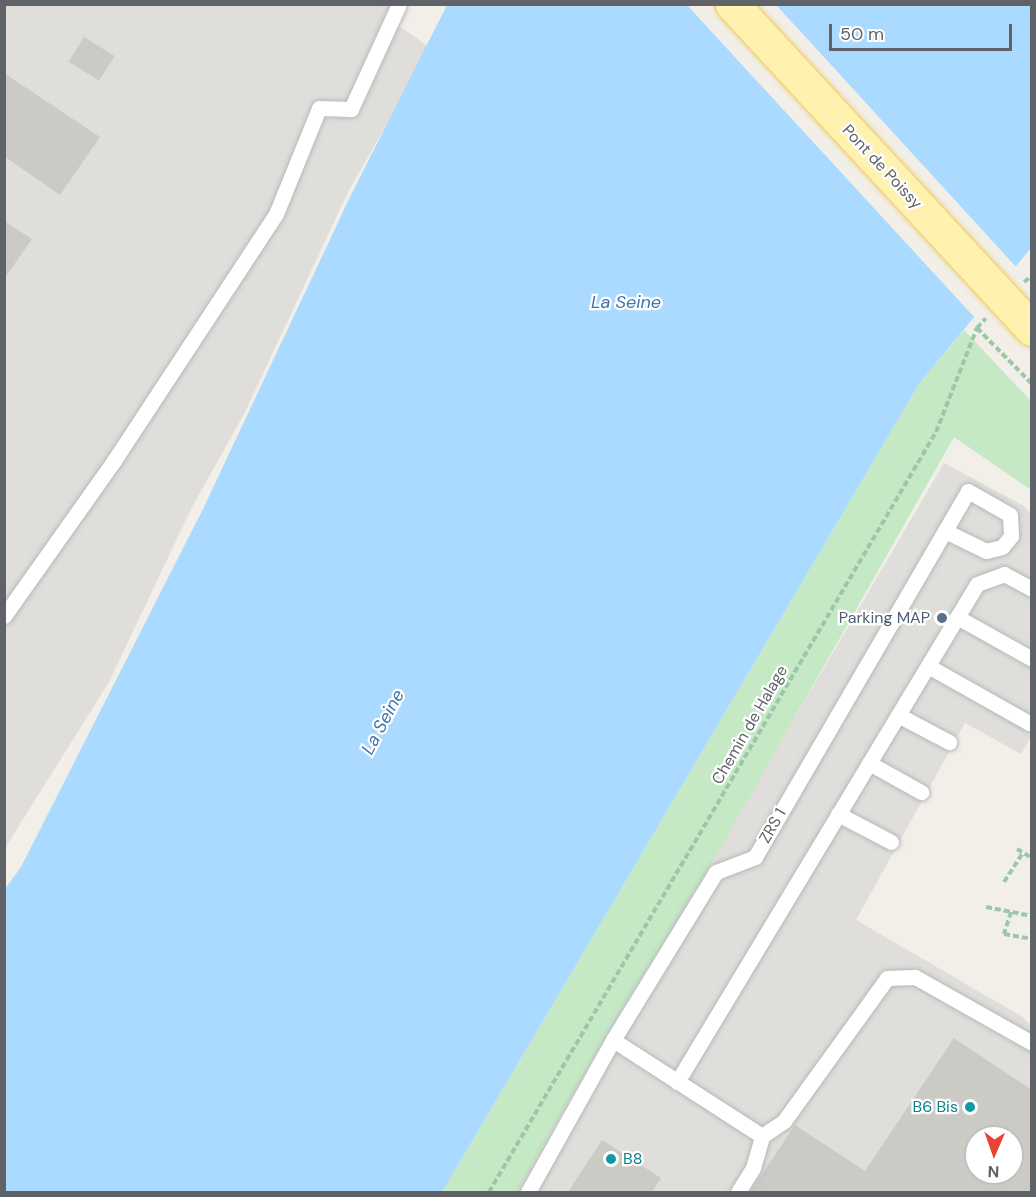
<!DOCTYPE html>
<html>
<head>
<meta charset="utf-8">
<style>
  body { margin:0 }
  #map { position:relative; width:1036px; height:1197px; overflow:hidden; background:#f1efe8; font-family:"DM Sans",sans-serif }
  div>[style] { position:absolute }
  .industrial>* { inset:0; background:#e0deda }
  .green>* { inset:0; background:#c5e8c5 }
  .water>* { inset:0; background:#aadaff }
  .pier>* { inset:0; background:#f1efe8 }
  .building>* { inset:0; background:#cccac5; transform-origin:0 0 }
  .path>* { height:4px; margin-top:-2px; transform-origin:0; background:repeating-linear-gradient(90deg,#9cc7a9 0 6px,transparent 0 9px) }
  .roads { filter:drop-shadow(0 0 2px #b5b8bc) drop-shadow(0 0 2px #b5b8bc) }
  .lane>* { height:15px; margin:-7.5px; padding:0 7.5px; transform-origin:7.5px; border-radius:7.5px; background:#fff }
  .bridges { filter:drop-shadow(0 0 2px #f2c960) drop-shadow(0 0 2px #f2c960) }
  .primary-bridge>* { height:33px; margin:-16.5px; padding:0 16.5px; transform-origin:16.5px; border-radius:16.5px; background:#fff2af }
  .dots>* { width:16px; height:16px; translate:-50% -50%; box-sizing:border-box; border:3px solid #fff; border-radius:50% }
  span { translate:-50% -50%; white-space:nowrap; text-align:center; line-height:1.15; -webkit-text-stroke:4.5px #fff; paint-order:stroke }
  .street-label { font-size:16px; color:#5f6368 }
  .service-label { font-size:16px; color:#4e5e75 }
  .right { translate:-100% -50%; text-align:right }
  .culture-label { font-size:16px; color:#0d838f }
  .left { translate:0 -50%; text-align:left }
  .water-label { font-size:18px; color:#4174aa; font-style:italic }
  .frame { position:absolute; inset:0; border:6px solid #5f6368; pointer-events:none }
  .north { position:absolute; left:964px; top:1125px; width:60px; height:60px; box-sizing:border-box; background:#fff; border:2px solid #bfc1c3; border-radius:50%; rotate:182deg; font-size:16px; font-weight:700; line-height:24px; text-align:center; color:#5f6368 }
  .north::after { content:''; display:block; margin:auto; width:21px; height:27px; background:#ea4335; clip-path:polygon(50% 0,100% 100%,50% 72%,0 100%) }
  .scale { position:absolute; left:829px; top:24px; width:183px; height:27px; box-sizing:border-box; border:3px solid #5f6368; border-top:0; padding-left:8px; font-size:18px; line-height:21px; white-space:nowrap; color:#5f6368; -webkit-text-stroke:4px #fff; paint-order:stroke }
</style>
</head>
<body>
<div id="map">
  <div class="industrial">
    <div style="clip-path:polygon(5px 5px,390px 5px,387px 17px,430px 48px,348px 192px,244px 414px,192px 507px,109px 682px,5px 848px)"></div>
    <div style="clip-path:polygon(evenodd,944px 463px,1024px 506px,1032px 514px,1031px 737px,1021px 754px,965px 723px,856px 920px,1021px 1016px,1031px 1025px,1031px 1192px,517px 1192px,944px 463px,976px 1137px,1012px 1137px,1012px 1173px,976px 1173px,976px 1137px)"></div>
  </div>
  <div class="green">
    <div style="clip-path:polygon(964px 330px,1031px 401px,1031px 490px,954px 437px,724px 842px,607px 1035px,517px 1192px,442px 1192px,919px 384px)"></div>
  </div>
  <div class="water">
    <div style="clip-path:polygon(447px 5px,1031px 5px,1031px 248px,919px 384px,442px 1192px,5px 1192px,5px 889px,21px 867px,203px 509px,351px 195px)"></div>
  </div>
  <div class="pier">
    <div style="clip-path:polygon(687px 5px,776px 5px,790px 20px,1018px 269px,976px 319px)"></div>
  </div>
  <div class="building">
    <div style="left:84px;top:37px;width:36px;height:29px;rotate:32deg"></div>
    <div style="clip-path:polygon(4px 73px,100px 137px,60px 195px,4px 156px)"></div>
    <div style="clip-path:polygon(4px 221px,32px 239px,4px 279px)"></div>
    <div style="clip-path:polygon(evenodd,954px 1038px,1032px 1090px,1032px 1192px,750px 1192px,795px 1125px,865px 1171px,954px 1038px,976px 1137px,1012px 1137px,1012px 1173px,976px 1173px,976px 1137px)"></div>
    <div style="clip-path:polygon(602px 1140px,661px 1178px,652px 1192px,568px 1192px)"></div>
  </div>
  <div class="path">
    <div style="left:1024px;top:282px;width:10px;rotate:-37deg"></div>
    <div style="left:977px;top:328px;width:78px;rotate:45.5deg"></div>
    <div style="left:1017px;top:849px;width:17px;rotate:31deg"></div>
    <div style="left:1004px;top:882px;width:35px;rotate:-57deg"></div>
    <div style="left:986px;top:907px;width:47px;rotate:11.1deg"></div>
    <div style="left:1011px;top:912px;width:23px;rotate:108deg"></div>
    <div style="left:1004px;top:934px;width:28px;rotate:10deg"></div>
    <div style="left:489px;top:1192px;width:882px;rotate:-59.54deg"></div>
    <div style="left:936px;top:432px;width:112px;rotate:-68.5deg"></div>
    <div style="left:977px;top:328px;width:13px;rotate:-48deg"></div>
  </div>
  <div class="roads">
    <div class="lane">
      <div style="left:4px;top:616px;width:189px;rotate:-54.7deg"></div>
      <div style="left:113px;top:462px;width:297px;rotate:-56.7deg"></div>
      <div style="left:276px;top:214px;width:114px;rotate:-67.9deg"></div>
      <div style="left:319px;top:108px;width:32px;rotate:2deg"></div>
      <div style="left:351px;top:109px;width:115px;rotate:-65.4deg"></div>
      <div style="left:957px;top:617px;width:86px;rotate:29.2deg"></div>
      <div style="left:928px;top:666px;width:116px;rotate:29.4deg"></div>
      <div style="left:898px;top:715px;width:58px;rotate:27.9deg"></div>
      <div style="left:869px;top:763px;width:60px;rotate:29.1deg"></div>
      <div style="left:838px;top:814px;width:60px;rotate:27.8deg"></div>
      <div style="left:613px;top:1040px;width:177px;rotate:32.8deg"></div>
      <div style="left:677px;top:1082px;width:581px;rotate:-58.93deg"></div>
      <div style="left:977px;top:584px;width:29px;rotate:-20deg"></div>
      <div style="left:1004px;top:574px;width:32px;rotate:28deg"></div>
      <div style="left:528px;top:1192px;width:174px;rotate:-60.8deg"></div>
      <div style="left:613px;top:1040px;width:197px;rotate:-58.5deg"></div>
      <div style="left:716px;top:872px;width:42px;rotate:-21deg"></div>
      <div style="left:755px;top:857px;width:423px;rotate:-59.8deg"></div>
      <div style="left:968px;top:491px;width:48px;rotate:29.7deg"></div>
      <div style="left:1010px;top:515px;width:21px;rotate:87deg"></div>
      <div style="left:1011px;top:536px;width:14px;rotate:129deg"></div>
      <div style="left:1002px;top:547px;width:16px;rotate:166deg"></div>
      <div style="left:986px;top:551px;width:46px;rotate:-154deg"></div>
      <div style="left:738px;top:1192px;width:28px;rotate:-58deg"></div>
      <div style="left:753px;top:1168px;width:33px;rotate:-74deg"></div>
      <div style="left:762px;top:1136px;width:27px;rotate:-34deg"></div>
      <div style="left:784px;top:1121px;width:176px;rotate:-54.2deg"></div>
      <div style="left:887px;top:978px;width:28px;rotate:-2deg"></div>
      <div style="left:915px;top:977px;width:134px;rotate:29.4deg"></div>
    </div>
  </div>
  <div class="bridges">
    <div class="primary-bridge">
      <div style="left:732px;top:4px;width:442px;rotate:47.3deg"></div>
    </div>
  </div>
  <div class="dots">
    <div style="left:942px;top:618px;background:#5c6f8a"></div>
    <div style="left:970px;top:1107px;background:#0f9aa8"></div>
    <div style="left:611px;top:1159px;background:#0f9aa8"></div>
  </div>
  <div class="street-label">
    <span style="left:882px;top:167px;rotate:47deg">Pont de Poissy</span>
    <span style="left:750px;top:725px;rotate:-60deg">Chemin de Halage</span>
    <span style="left:773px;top:826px;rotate:-60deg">ZRS 1</span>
  </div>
  <div class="service-label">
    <span class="right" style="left:930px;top:618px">Parking MAP</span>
  </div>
  <div class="culture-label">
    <span class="right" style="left:958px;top:1107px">B6 Bis</span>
    <span class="left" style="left:623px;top:1159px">B8</span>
  </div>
  <div class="water-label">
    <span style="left:626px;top:302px">La Seine</span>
    <span style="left:383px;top:722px;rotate:-62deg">La Seine</span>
  </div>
  <div class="frame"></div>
  <div class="north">N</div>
  <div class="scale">50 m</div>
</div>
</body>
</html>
